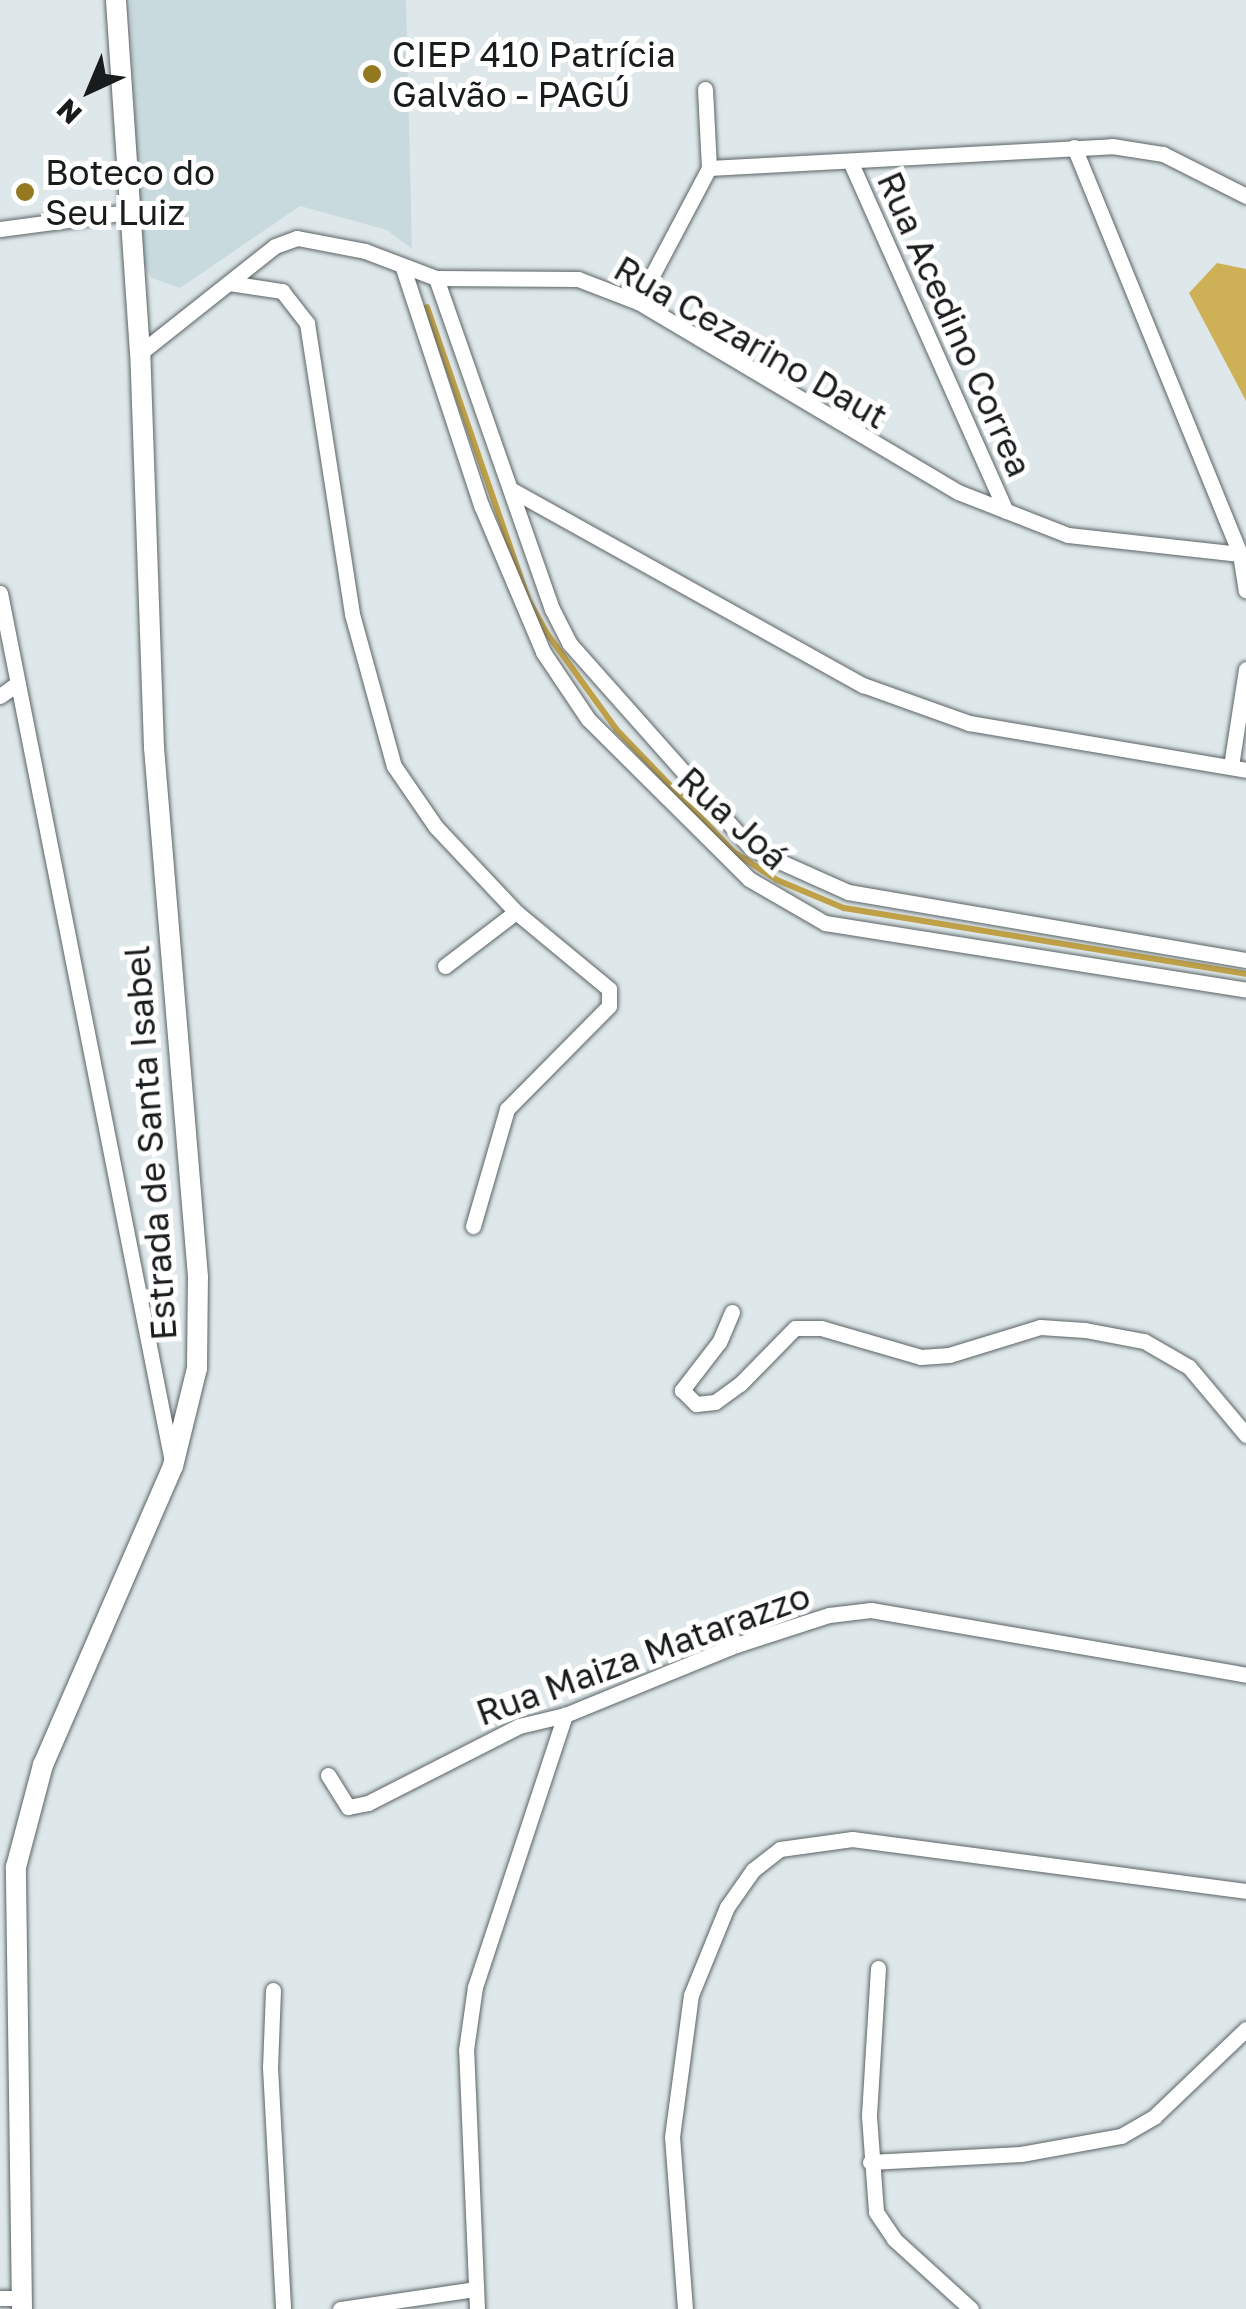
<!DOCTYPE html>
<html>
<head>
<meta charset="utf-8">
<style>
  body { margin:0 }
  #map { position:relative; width:1246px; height:2309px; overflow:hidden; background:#dee8ea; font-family:"Golos Text",sans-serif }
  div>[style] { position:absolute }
  .built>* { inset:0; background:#c8dade }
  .forest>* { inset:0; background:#ceb057 }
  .stream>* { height:6px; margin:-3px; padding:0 3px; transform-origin:3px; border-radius:3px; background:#c0a148 }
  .roads { filter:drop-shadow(0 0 2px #5b6365) drop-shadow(0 0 2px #5b6365) }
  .street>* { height:15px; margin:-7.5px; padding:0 7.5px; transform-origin:7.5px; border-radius:7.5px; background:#fff }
  .secondary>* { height:20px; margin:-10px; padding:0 10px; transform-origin:10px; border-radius:10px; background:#fff }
  .dots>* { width:28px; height:28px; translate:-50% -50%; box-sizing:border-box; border:5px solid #fff; border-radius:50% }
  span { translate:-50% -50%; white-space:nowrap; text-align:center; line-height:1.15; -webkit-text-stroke:10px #fff; paint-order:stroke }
  .poi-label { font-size:35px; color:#191c1d }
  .left { translate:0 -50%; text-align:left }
  .street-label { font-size:35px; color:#191c1d }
  .north { position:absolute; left:40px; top:40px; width:100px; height:100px; -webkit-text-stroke:8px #fff; paint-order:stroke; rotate:224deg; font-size:28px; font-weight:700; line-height:40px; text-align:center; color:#191c1d }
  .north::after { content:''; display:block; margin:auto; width:35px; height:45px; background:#191c1d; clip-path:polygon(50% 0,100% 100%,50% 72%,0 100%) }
</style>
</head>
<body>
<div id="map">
  <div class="built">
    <div style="clip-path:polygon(130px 0,406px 0,412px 249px,387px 230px,300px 206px,180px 288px,152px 278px,141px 260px)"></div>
  </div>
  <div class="forest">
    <div style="clip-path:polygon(1217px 263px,1246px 269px,1246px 401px,1189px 293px)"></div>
  </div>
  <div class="stream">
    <div style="left:427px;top:307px;width:311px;rotate:70.9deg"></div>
    <div style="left:529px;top:601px;width:35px;rotate:61deg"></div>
    <div style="left:546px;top:632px;width:121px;rotate:54.1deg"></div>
    <div style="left:617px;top:730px;width:169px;rotate:46.2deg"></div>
    <div style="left:734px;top:852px;width:51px;rotate:33.1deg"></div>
    <div style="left:777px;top:880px;width:73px;rotate:22.7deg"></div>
    <div style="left:844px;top:908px;width:407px;rotate:9.3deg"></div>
  </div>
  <div class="roads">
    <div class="street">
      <div style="left:1074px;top:147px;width:440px;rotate:67.8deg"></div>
      <div style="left:1240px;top:554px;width:37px;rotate:81deg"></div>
      <div style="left:850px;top:161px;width:383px;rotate:66deg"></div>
      <div style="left:709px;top:168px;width:404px;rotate:-3.1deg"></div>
      <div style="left:1112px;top:146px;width:52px;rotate:8.9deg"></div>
      <div style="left:1163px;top:154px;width:93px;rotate:26.8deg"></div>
      <div style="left:0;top:229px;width:129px;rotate:-7.6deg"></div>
      <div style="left:403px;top:268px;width:250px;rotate:71.8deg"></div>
      <div style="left:481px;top:505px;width:160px;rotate:67.1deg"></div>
      <div style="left:543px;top:652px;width:81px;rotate:56.1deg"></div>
      <div style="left:588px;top:719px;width:227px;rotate:44.8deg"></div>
      <div style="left:749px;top:879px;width:88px;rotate:30.1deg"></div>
      <div style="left:825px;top:923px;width:426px;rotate:9deg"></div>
      <div style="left:436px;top:278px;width:351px;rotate:70.7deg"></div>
      <div style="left:552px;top:609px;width:39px;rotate:63deg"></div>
      <div style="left:570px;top:644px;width:274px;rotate:48.4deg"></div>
      <div style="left:752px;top:849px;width:105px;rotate:24.1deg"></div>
      <div style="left:848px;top:892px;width:404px;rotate:9.7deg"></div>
      <div style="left:229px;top:283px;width:54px;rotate:8.6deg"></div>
      <div style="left:282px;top:291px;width:41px;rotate:52deg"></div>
      <div style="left:307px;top:323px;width:294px;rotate:81.2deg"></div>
      <div style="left:352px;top:614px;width:158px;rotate:74.6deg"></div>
      <div style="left:394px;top:766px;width:74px;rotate:55.5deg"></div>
      <div style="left:436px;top:827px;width:117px;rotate:46.7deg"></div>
      <div style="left:516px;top:912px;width:121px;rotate:39.6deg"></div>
      <div style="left:609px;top:989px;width:17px;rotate:90deg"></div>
      <div style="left:609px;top:1006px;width:145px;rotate:134.7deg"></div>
      <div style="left:507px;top:1109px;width:122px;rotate:106.2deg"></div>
      <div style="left:638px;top:302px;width:152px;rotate:-62.1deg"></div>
      <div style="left:709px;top:168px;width:79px;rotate:-92.9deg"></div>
      <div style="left:140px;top:353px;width:172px;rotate:-38.4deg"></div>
      <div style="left:275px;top:246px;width:23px;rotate:-20deg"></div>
      <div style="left:297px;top:238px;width:69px;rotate:10.8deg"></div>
      <div style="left:365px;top:251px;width:76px;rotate:20.8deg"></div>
      <div style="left:436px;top:278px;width:142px;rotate:0.4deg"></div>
      <div style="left:578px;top:279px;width:64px;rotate:21deg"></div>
      <div style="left:638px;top:302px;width:372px;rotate:30.7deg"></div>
      <div style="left:958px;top:492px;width:118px;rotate:21.4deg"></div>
      <div style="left:1068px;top:535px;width:173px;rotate:6.3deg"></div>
      <div style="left:512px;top:490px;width:402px;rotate:29.1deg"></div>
      <div style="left:863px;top:685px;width:113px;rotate:19.7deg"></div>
      <div style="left:969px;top:723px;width:281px;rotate:9.6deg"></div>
      <div style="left:0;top:593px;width:886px;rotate:78.8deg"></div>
      <div style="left:0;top:696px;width:22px;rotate:-36deg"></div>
      <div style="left:1231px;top:766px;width:98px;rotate:-81.2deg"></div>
      <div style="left:445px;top:966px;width:89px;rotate:-37.3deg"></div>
      <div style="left:732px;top:1312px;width:33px;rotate:113deg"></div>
      <div style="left:719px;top:1342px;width:61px;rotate:127.6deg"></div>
      <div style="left:682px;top:1390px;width:20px;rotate:45deg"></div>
      <div style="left:696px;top:1404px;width:19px;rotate:-6deg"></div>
      <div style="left:715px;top:1402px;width:31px;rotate:-36deg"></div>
      <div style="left:740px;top:1384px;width:78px;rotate:-45.5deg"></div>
      <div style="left:795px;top:1328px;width:26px"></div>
      <div style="left:821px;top:1328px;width:104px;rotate:16.2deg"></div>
      <div style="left:921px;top:1357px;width:28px;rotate:-4deg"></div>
      <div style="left:949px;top:1355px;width:95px;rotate:-17.1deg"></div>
      <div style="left:1040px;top:1327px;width:45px;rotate:3.8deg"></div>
      <div style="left:1085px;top:1330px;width:60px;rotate:10.6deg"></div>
      <div style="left:1144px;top:1341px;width:52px;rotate:30deg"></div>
      <div style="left:1189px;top:1367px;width:89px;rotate:50deg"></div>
      <div style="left:328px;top:1775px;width:38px;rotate:58deg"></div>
      <div style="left:348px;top:1807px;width:20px;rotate:-11deg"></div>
      <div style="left:368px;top:1803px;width:169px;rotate:-27deg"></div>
      <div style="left:519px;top:1726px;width:47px;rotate:-13.4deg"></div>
      <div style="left:565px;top:1715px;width:185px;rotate:-22.3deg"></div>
      <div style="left:736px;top:1645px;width:98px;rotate:-17.9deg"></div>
      <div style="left:829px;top:1615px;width:42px;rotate:-6.8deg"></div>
      <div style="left:871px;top:1610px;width:381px;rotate:9.8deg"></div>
      <div style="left:878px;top:1968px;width:148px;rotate:93.5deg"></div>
      <div style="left:869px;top:2116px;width:96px;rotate:85.8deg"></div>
      <div style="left:876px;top:2212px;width:32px;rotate:56deg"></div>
      <div style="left:894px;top:2239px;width:104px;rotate:42.3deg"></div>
      <div style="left:273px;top:1990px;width:77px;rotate:92.2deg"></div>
      <div style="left:270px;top:2067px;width:242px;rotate:86.9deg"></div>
      <div style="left:870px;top:2162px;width:151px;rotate:-3deg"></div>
      <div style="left:1021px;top:2154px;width:102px;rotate:-10.2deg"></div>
      <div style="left:1121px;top:2136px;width:39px;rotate:-30deg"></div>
      <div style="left:1155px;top:2116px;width:126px;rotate:-43.7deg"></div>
      <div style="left:0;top:2298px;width:21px"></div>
      <div style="left:340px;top:2309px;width:137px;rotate:-8.4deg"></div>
      <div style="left:477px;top:2309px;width:259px;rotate:-92.4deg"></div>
      <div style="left:466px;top:2050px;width:64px;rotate:-81.9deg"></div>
      <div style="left:475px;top:1987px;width:287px;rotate:-71.7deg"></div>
      <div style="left:685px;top:2309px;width:172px;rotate:-94.3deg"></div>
      <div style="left:672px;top:2137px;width:143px;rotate:-82.4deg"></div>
      <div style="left:691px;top:1995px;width:95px;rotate:-67.8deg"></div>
      <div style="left:727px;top:1907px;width:45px;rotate:-54.9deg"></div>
      <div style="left:753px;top:1870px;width:34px;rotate:-38deg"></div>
      <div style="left:780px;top:1849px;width:73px;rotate:-7.9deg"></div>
      <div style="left:852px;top:1839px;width:397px;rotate:7.5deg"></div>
    </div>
    <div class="secondary">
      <div style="left:22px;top:2309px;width:442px;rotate:-90.8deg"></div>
      <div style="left:16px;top:1867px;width:106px;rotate:-75.2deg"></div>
      <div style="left:43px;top:1765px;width:326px;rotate:-66.5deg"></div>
      <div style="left:173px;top:1466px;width:101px;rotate:-76.2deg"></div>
      <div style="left:197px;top:1368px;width:91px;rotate:-89.4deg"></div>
      <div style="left:198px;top:1277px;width:532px;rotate:-94.75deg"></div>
      <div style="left:154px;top:747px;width:394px;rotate:-92deg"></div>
      <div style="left:140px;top:353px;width:354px;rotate:-93.9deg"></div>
    </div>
  </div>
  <div class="dots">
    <div style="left:372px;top:74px;background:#957921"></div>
    <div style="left:25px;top:192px;background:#957921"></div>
  </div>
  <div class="poi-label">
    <span class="left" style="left:392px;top:74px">CIEP 410 Patrícia<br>Galvão - PAGÚ</span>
    <span class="left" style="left:45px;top:192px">Boteco do<br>Seu Luiz</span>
  </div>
  <div class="street-label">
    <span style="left:955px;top:324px;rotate:66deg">Rua Acedino Correa</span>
    <span style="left:751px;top:342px;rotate:30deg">Rua Cezarino Daut</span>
    <span style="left:733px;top:818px;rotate:42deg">Rua Joá</span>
    <span style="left:150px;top:1143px;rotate:-94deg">Estrada de Santa Isabel</span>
    <span style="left:643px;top:1654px;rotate:-20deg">Rua Maiza Matarazzo</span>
  </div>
  <div class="north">N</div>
</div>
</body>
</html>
